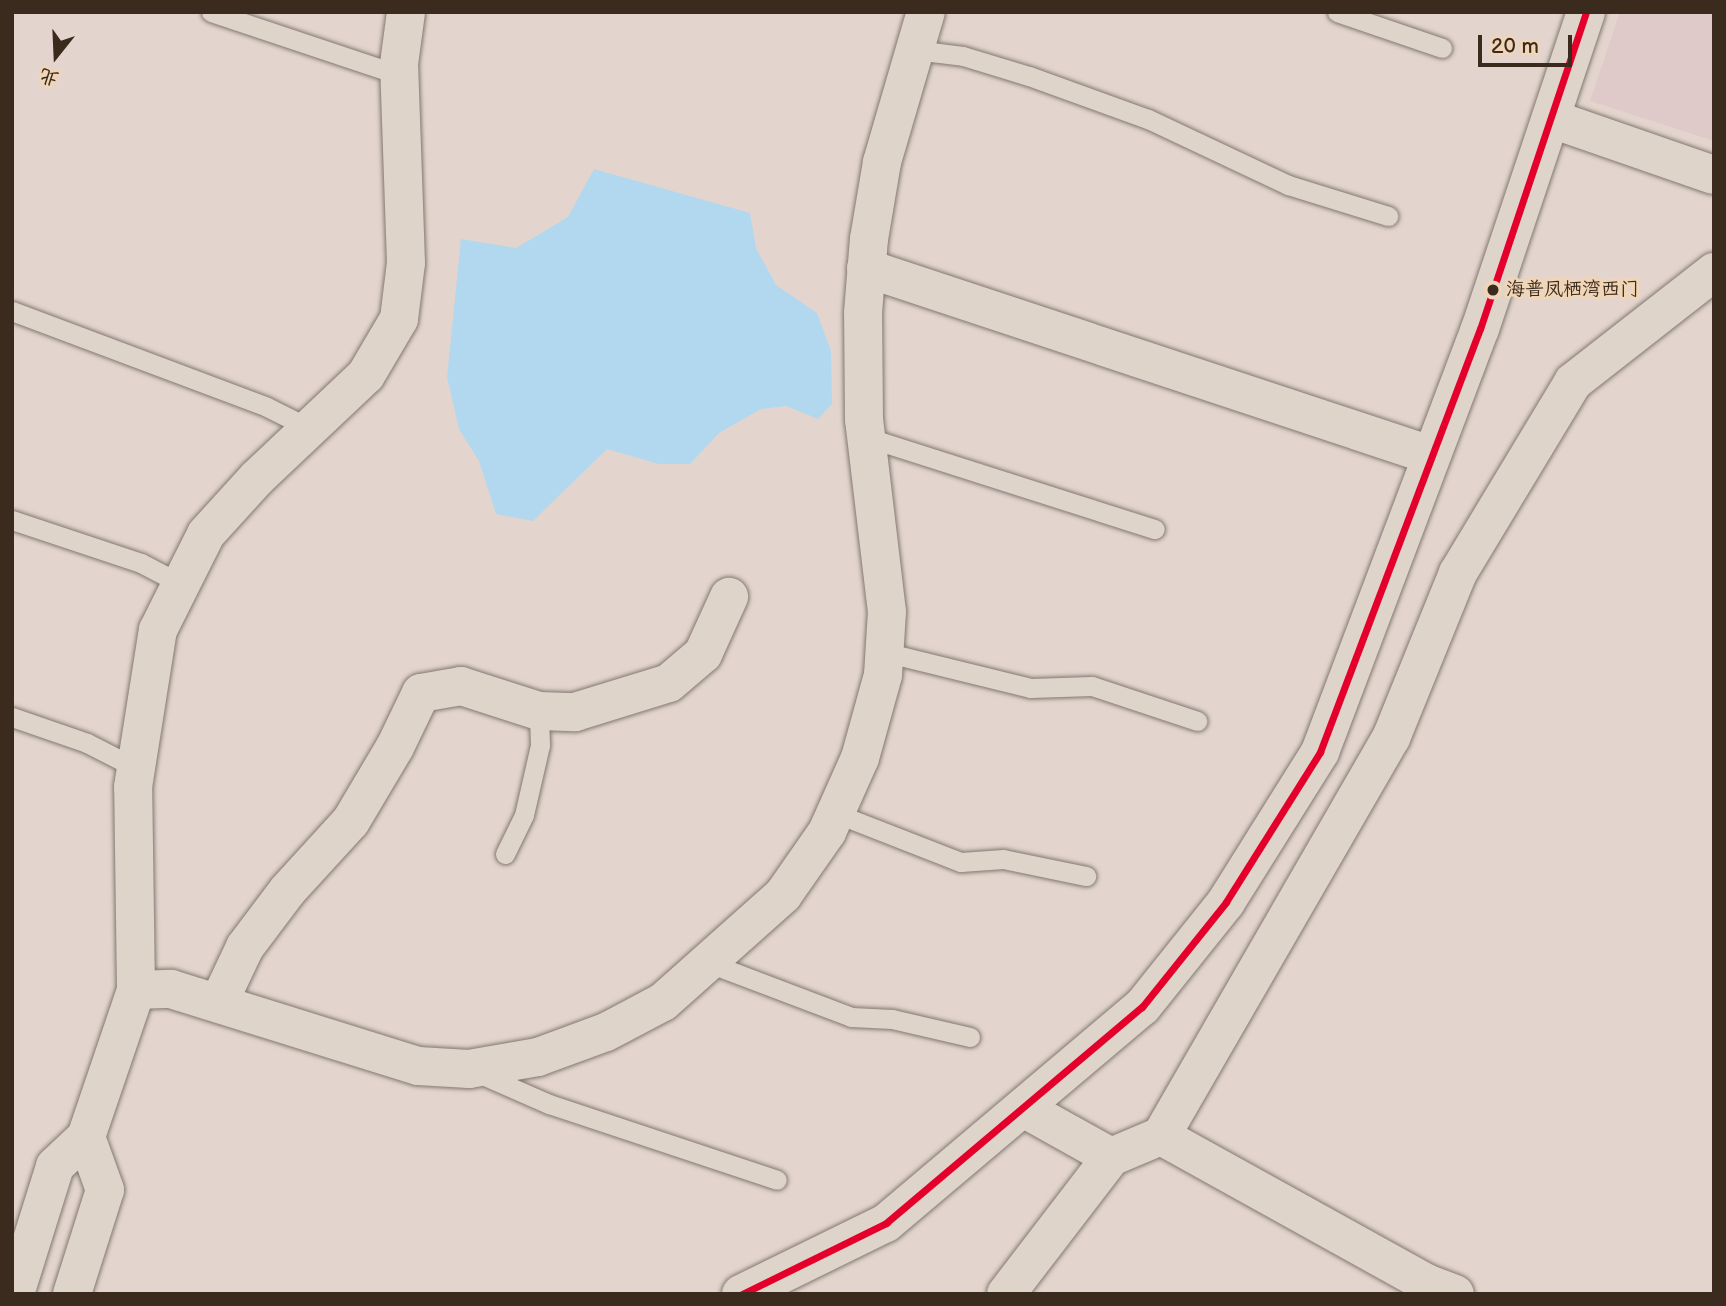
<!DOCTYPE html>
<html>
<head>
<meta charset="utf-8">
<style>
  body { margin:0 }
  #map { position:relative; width:1726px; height:1306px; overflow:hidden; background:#e3d5cd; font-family:"Balsamiq Sans","LXGW WenKai TC",sans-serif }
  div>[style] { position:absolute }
  .built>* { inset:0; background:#dfcac9 }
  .water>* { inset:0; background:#b1d8ef }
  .roads { filter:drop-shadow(0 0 2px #827872) drop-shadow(0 0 2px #827872) }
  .lane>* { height:19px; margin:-9.5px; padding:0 9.5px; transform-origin:9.5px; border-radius:9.5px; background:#ded4ca }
  .street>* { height:38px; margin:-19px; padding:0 19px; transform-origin:19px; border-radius:19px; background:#ded4ca }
  .secondary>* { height:38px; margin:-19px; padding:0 19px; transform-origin:19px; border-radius:19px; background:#ded4ca }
  .bus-1>* { height:7px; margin:-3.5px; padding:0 3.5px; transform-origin:3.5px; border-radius:3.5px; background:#e4002b }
  .dots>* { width:19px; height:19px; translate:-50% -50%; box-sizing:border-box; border:4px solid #f0d5b7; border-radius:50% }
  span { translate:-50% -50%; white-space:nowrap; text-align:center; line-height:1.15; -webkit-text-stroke:6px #f0d5b7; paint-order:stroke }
  .bus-label { font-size:19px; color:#3b2a1e }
  .left { translate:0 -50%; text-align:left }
  .frame { position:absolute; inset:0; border:14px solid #3b2a1e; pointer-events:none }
  .north { position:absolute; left:21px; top:21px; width:70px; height:70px; -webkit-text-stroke:5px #f0d5b7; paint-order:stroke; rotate:198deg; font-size:19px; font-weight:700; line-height:28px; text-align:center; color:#3b2a1e }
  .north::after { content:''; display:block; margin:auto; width:24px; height:32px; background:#3b2a1e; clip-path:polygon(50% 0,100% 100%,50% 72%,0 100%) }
  .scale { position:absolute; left:1478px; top:35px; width:94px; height:32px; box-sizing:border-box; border:4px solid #3b2a1e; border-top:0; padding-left:9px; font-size:21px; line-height:24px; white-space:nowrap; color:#3b2a1e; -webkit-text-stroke:5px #f0d5b7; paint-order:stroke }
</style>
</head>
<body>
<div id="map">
  <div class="built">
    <div style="clip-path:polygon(1620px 12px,1714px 12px,1714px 141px,1590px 101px)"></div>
  </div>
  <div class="water">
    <div style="clip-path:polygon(594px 169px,750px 213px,756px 248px,776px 285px,817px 313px,831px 351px,832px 404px,818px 419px,786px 406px,761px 409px,719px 433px,690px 464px,659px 464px,607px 449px,533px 521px,496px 514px,479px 461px,459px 429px,447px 377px,461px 239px,516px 248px,568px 217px)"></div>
  </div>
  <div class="roads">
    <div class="lane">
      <div style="left:211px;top:12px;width:198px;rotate:18.5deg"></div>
      <div style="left:1337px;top:12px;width:111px;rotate:18.9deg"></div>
      <div style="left:915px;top:50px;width:48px;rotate:7.1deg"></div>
      <div style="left:963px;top:56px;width:69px;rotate:16.9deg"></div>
      <div style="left:1029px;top:76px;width:127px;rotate:19.9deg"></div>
      <div style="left:1148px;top:119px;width:155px;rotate:25.2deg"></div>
      <div style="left:1288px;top:185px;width:105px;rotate:17.2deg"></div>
      <div style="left:12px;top:311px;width:272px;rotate:20.6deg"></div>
      <div style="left:267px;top:407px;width:47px;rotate:26.6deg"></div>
      <div style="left:866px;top:437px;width:303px;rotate:17.7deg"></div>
      <div style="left:12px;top:520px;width:136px;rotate:18.4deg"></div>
      <div style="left:141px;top:563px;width:45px;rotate:27.7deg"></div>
      <div style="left:884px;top:652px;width:151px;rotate:13.8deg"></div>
      <div style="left:1031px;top:688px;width:61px;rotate:-1.9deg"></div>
      <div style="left:1092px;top:686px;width:111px;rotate:18.4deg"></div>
      <div style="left:12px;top:717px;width:79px;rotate:19.1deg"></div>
      <div style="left:87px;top:743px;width:55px;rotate:27deg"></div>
      <div style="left:835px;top:813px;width:135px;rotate:21.3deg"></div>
      <div style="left:961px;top:862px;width:42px;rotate:-4.1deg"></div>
      <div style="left:1003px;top:859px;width:85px;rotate:11.6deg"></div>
      <div style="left:505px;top:854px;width:43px;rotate:-64deg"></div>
      <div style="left:524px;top:815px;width:72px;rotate:-77.1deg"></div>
      <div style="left:540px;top:745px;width:34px;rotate:-92deg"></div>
      <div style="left:709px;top:963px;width:152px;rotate:20.8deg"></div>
      <div style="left:851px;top:1017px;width:41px;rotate:2.8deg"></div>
      <div style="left:892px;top:1019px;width:80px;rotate:13deg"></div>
      <div style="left:476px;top:1072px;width:80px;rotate:23.7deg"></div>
      <div style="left:549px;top:1104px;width:240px;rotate:18.4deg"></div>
    </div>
    <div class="street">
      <div style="left:1552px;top:119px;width:171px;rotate:19.1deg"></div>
      <div style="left:866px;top:268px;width:594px;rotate:18.34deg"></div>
      <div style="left:136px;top:990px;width:35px;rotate:-2deg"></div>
      <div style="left:171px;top:989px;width:259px;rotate:17.3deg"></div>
      <div style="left:418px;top:1066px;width:51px;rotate:3.4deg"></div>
      <div style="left:469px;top:1069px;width:70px;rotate:-9.9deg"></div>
      <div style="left:538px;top:1057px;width:72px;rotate:-20.2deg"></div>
      <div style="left:606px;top:1032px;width:64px;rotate:-27.8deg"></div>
      <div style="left:663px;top:1002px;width:161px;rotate:-41.7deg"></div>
      <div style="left:783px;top:895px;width:77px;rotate:-55.1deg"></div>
      <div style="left:827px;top:832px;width:81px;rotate:-66deg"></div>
      <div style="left:860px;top:758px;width:86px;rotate:-74.5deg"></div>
      <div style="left:883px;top:675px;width:63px;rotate:-86.4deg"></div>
      <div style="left:887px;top:612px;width:193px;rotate:-96.8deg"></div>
      <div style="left:864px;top:420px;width:107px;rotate:-90.5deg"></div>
      <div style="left:863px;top:313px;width:74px;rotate:-85.4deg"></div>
      <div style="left:869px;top:239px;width:78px;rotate:-80.4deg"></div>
      <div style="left:882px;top:162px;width:156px;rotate:-73.7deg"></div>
      <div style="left:219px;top:1002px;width:61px;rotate:-64.7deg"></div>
      <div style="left:245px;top:947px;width:71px;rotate:-53deg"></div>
      <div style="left:288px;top:890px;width:93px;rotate:-47.6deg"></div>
      <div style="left:351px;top:821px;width:86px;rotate:-59.3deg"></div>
      <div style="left:395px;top:747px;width:60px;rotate:-64.3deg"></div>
      <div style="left:421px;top:693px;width:41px;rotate:-9.9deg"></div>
      <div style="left:461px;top:686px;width:82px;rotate:17.8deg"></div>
      <div style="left:539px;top:711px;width:36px;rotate:2deg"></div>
      <div style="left:575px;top:712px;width:98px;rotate:-17.1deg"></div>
      <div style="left:669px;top:683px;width:45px;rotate:-40.5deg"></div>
      <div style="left:703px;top:654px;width:63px;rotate:-65.5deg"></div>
      <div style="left:1023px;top:1108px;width:101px;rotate:29.1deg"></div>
      <div style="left:1111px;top:1157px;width:54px;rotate:-22.8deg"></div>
      <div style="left:1161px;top:1136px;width:303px;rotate:29deg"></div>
      <div style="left:1426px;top:1283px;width:31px;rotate:21deg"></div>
      <div style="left:1161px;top:1136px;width:460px;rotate:-60deg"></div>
      <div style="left:1391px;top:738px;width:178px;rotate:-67.9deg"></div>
      <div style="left:1458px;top:573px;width:223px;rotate:-58.9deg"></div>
      <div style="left:1573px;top:382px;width:179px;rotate:-38deg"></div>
      <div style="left:15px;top:1294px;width:134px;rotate:-72.6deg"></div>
      <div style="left:55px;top:1166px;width:42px;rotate:-43.1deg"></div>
      <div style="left:72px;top:1294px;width:109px;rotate:-72.4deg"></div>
      <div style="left:105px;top:1190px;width:56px;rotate:-109.7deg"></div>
      <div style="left:86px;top:1137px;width:155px;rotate:-71.2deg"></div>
      <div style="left:136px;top:990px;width:203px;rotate:-90.8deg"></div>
      <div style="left:133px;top:787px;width:159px;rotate:-81deg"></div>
      <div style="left:158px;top:630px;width:107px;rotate:-63.4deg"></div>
      <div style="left:206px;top:534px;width:76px;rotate:-47.7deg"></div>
      <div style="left:257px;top:478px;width:150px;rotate:-43.4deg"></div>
      <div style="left:366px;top:375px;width:65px;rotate:-59.5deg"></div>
      <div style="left:399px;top:319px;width:56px;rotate:-82.9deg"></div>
      <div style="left:406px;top:263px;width:199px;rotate:-92deg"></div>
      <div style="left:399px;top:64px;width:52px;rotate:-82.3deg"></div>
      <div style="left:1006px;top:1294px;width:173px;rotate:-52.5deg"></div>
    </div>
    <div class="secondary">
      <div style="left:741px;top:1294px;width:161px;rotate:-26.1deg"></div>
      <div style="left:886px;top:1223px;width:335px;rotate:-40.2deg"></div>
      <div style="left:1142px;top:1007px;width:134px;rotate:-51.3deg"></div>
      <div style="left:1226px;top:902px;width:177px;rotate:-57.9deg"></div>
      <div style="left:1320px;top:752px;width:452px;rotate:-69.3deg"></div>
      <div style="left:1480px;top:329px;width:334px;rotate:-71.5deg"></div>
    </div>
  </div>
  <div class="bus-1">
    <div style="left:742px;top:1294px;width:161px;rotate:-26.2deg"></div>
    <div style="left:886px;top:1223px;width:335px;rotate:-40.2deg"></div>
    <div style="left:1142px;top:1007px;width:134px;rotate:-51.3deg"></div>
    <div style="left:1226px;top:902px;width:177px;rotate:-57.9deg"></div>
    <div style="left:1320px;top:752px;width:452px;rotate:-69.3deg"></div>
    <div style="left:1480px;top:329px;width:334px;rotate:-71.5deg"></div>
  </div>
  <div class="dots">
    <div style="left:1493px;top:290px;background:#3b2a1e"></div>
  </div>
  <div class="bus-label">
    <span class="left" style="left:1506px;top:290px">海普凤栖湾西门</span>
  </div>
  <div class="frame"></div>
  <div class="north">北</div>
  <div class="scale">20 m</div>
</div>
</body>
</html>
